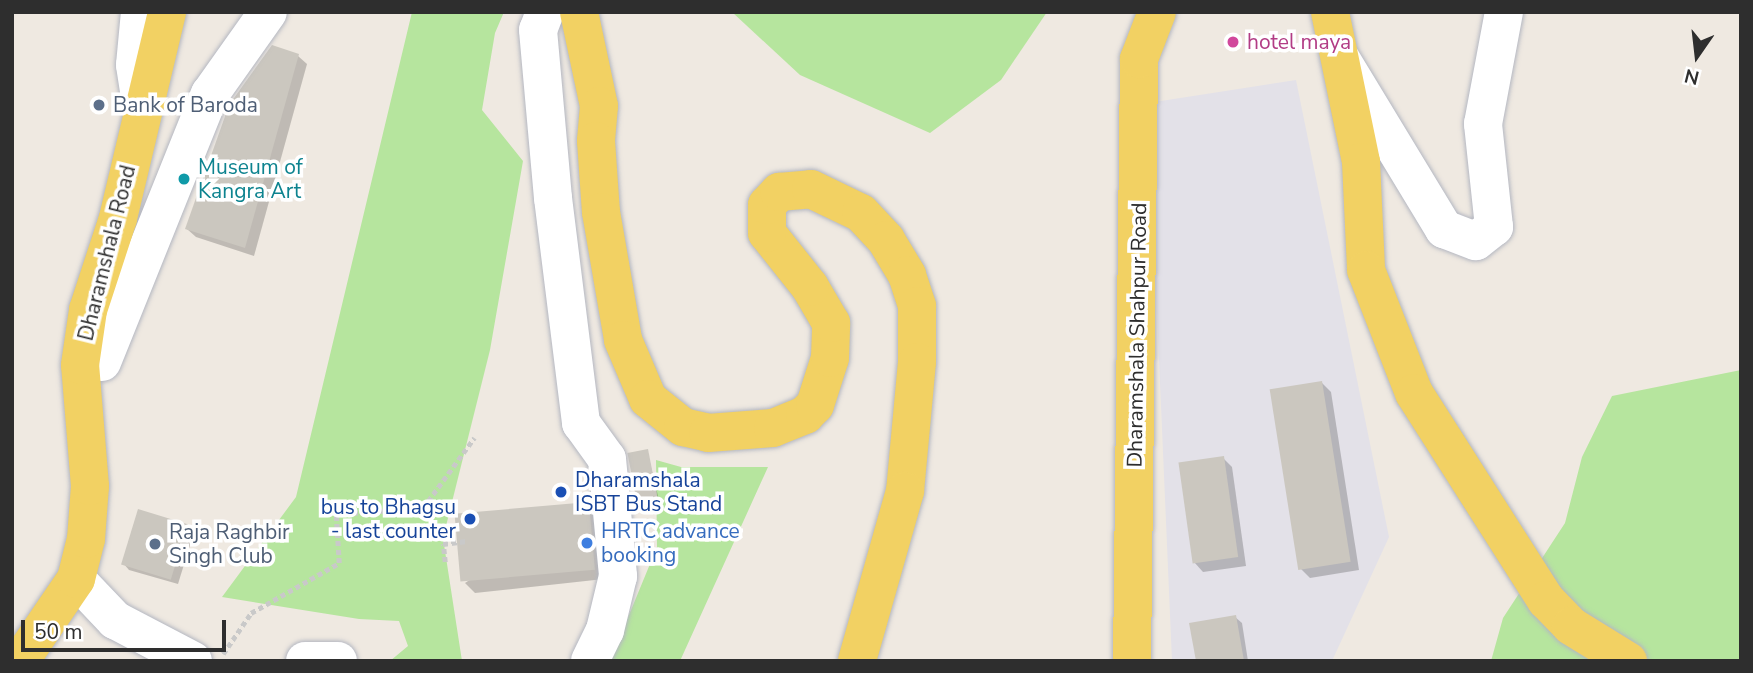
<!DOCTYPE html>
<html>
<head>
<meta charset="utf-8">
<style>
  body { margin:0 }
  #map { position:relative; width:1753px; height:673px; overflow:hidden; background:#efe9e1; font-family:"Nunito Sans",sans-serif }
  div>[style] { position:absolute }
  .industrial>* { inset:0; background:#e3e1e8 }
  .green>* { inset:0; background:#b6e59e }
  .shadow>* { inset:0; background:#0003 }
  .building>* { inset:0; background:#cbc7bf; transform-origin:0 0 }
  .path>* { height:4.5px; margin-top:-2.25px; transform-origin:0; background:repeating-linear-gradient(90deg,#c9c9c9 0 5px,transparent 0 8.5px) }
  .roads { filter:drop-shadow(0 0 2px #b4b7c1) drop-shadow(0 0 2px #b4b7c1) }
  .minor>* { height:38px; margin:-19px; padding:0 19px; transform-origin:19px; border-radius:19px; background:#fff }
  .major>* { height:38px; margin:-19px; padding:0 19px; transform-origin:19px; border-radius:19px; background:#f2d163 }
  .dots>* { width:19px; height:19px; translate:-50% -50%; box-sizing:border-box; border:4px solid #fff; border-radius:50% }
  span { translate:-50% -50%; white-space:nowrap; text-align:center; line-height:1.15; -webkit-text-stroke:7px #fff; paint-order:stroke }
  .hotel-label { font-size:21px; color:#b23c85 }
  .left { translate:0 -50%; text-align:left }
  .service-label { font-size:21px; color:#4e5e75 }
  .culture-label { font-size:21px; color:#0d838f }
  .street-label { font-size:21px; color:#2e2e2e }
  .transit-label { font-size:21px; color:#164399 }
  .right { translate:-100% -50%; text-align:right }
  .shop-label { font-size:21px; color:#366cbe }
  .frame { position:absolute; inset:0; border:14px solid #2e2e2e; pointer-events:none }
  .north { position:absolute; left:1662px; top:21px; width:70px; height:70px; -webkit-text-stroke:5px #fff; paint-order:stroke; rotate:194deg; font-size:19px; font-weight:700; line-height:28px; text-align:center; color:#2e2e2e }
  .north::after { content:''; display:block; margin:auto; width:24px; height:32px; background:#2e2e2e; clip-path:polygon(50% 0,100% 100%,50% 72%,0 100%) }
  .scale { position:absolute; left:21px; top:620px; width:205px; height:32px; box-sizing:border-box; border:4px solid #2e2e2e; border-top:0; padding-left:9px; font-size:21px; line-height:24px; white-space:nowrap; color:#2e2e2e; -webkit-text-stroke:5px #fff; paint-order:stroke }
</style>
</head>
<body>
<div id="map">
  <div class="industrial">
    <div style="clip-path:polygon(1296px 80px,1389px 537px,1332px 661px,1172px 661px,1148px 103px)"></div>
  </div>
  <div class="green">
    <div style="clip-path:polygon(412px 12px,504px 12px,495px 33px,482px 110px,523px 161px,490px 350px,443px 538px,462px 661px,390px 661px,408px 646px,399px 621px,359px 619px,222px 597px,296px 497px)"></div>
    <div style="clip-path:polygon(732px 12px,1047px 12px,1001px 80px,930px 133px,800px 75px)"></div>
    <div style="clip-path:polygon(1741px 370px,1741px 661px,1491px 661px,1503px 618px,1565px 523px,1582px 457px,1612px 396px)"></div>
    <div style="clip-path:polygon(656px 460px,681px 467px,768px 467px,680px 661px,610px 661px,657px 547px)"></div>
  </div>
  <div class="shadow">
    <div style="clip-path:polygon(298px 56px,307px 64px,254px 256px,196px 237px,187px 229px)"></div>
    <div style="clip-path:polygon(1322px 383px,1331px 392px,1359px 570px,1310px 578px,1301px 569px)"></div>
    <div style="clip-path:polygon(647px 451px,660px 504px,639px 508px,637px 505px)"></div>
    <div style="clip-path:polygon(1223px 458px,1232px 467px,1246px 566px,1203px 572px,1194px 562px)"></div>
    <div style="clip-path:polygon(588px 503px,598px 513px,604px 579px,475px 593px,465px 583px)"></div>
    <div style="clip-path:polygon(187px 526px,194px 532px,178px 584px,129px 570px,123px 563px)"></div>
    <div style="clip-path:polygon(1235px 617px,1242px 623px,1248px 661px,1198px 661px)"></div>
  </div>
  <div class="building">
    <div style="clip-path:polygon(272px 45px,299px 54px,245px 248px,185px 229px,229px 105px)"></div>
    <div style="left:1322px;top:381px;width:183px;height:53px;rotate:81deg"></div>
    <div style="left:648px;top:449px;width:53px;height:21px;rotate:79deg"></div>
    <div style="left:1224px;top:456px;width:102px;height:46px;rotate:82deg"></div>
    <div style="left:589px;top:502px;width:68px;height:135px;rotate:85deg"></div>
    <div style="left:138px;top:509px;width:52px;height:58px;rotate:17deg"></div>
    <div style="clip-path:polygon(1236px 615px,1244px 661px,1196px 661px,1189px 623px)"></div>
  </div>
  <div class="path">
    <div style="left:445px;top:562px;width:18px;rotate:-96deg"></div>
    <div style="left:443px;top:544px;width:24px;rotate:-7deg"></div>
    <div style="left:223px;top:654px;width:50px;rotate:-55.7deg"></div>
    <div style="left:251px;top:613px;width:101px;rotate:-29.6deg"></div>
    <div style="left:339px;top:563px;width:49px;rotate:-93.5deg"></div>
    <div style="left:336px;top:514px;width:87px;rotate:-3.9deg"></div>
    <div style="left:423px;top:508px;width:87px;rotate:-53.9deg"></div>
  </div>
  <div class="roads">
    <div class="minor">
      <div style="left:140px;top:12px;width:53px;rotate:95.4deg"></div>
      <div style="left:135px;top:65px;width:46px;rotate:81.2deg"></div>
      <div style="left:545px;top:12px;width:19px;rotate:111deg"></div>
      <div style="left:538px;top:30px;width:169px;rotate:84.9deg"></div>
      <div style="left:553px;top:198px;width:227px;rotate:82.9deg"></div>
      <div style="left:581px;top:423px;width:44px;rotate:54.2deg"></div>
      <div style="left:607px;top:459px;width:118px;rotate:84.6deg"></div>
      <div style="left:618px;top:576px;width:56px;rotate:103.5deg"></div>
      <div style="left:605px;top:630px;width:34px;rotate:116deg"></div>
      <div style="left:1341px;top:59px;width:199px;rotate:58.8deg"></div>
      <div style="left:1444px;top:229px;width:34px;rotate:21deg"></div>
      <div style="left:1476px;top:241px;width:23px;rotate:-38deg"></div>
      <div style="left:1494px;top:227px;width:104px;rotate:-96.1deg"></div>
      <div style="left:1483px;top:124px;width:114px;rotate:-79.4deg"></div>
      <div style="left:102px;top:362px;width:289px;rotate:-68.1deg"></div>
      <div style="left:210px;top:94px;width:100px;rotate:-54.7deg"></div>
      <div style="left:76px;top:579px;width:57px;rotate:46.4deg"></div>
      <div style="left:115px;top:620px;width:88px;rotate:27.7deg"></div>
      <div style="left:305px;top:661px;width:33px"></div>
    </div>
    <div class="major">
      <div style="left:579px;top:12px;width:96px;rotate:78deg"></div>
      <div style="left:599px;top:106px;width:35px;rotate:95deg"></div>
      <div style="left:596px;top:141px;width:71px;rotate:86deg"></div>
      <div style="left:601px;top:212px;width:130px;rotate:80.2deg"></div>
      <div style="left:623px;top:340px;width:64px;rotate:67deg"></div>
      <div style="left:648px;top:399px;width:45px;rotate:38.7deg"></div>
      <div style="left:683px;top:427px;width:26px;rotate:13deg"></div>
      <div style="left:708px;top:433px;width:65px;rotate:-4.4deg"></div>
      <div style="left:773px;top:428px;width:35px;rotate:-22deg"></div>
      <div style="left:805px;top:415px;width:14px;rotate:-45deg"></div>
      <div style="left:815px;top:405px;width:49px;rotate:-72.3deg"></div>
      <div style="left:830px;top:358px;width:35px;rotate:-88deg"></div>
      <div style="left:831px;top:323px;width:42px;rotate:-120.3deg"></div>
      <div style="left:810px;top:287px;width:69px;rotate:-128.5deg"></div>
      <div style="left:767px;top:233px;width:28px;rotate:-90deg"></div>
      <div style="left:767px;top:205px;width:18px;rotate:-47deg"></div>
      <div style="left:779px;top:192px;width:32px;rotate:-5deg"></div>
      <div style="left:811px;top:189px;width:55px;rotate:25.6deg"></div>
      <div style="left:861px;top:213px;width:37px;rotate:47deg"></div>
      <div style="left:886px;top:240px;width:41px;rotate:59deg"></div>
      <div style="left:907px;top:275px;width:33px;rotate:72deg"></div>
      <div style="left:917px;top:306px;width:56px;rotate:90deg"></div>
      <div style="left:917px;top:362px;width:130px;rotate:95.3deg"></div>
      <div style="left:905px;top:491px;width:177px;rotate:105.8deg"></div>
      <div style="left:1330px;top:12px;width:153px;rotate:78.3deg"></div>
      <div style="left:1361px;top:162px;width:108px;rotate:87.3deg"></div>
      <div style="left:1366px;top:270px;width:132px;rotate:68.7deg"></div>
      <div style="left:1414px;top:393px;width:246px;rotate:57.5deg"></div>
      <div style="left:1546px;top:600px;width:36px;rotate:46deg"></div>
      <div style="left:1571px;top:626px;width:67px;rotate:31.6deg"></div>
      <div style="left:20px;top:661px;width:99px;rotate:-55.7deg"></div>
      <div style="left:76px;top:579px;width:41px;rotate:-76deg"></div>
      <div style="left:86px;top:539px;width:53px;rotate:-85.7deg"></div>
      <div style="left:90px;top:486px;width:121px;rotate:-94.7deg"></div>
      <div style="left:80px;top:365px;width:56px;rotate:-81.7deg"></div>
      <div style="left:88px;top:310px;width:97px;rotate:-71.9deg"></div>
      <div style="left:118px;top:218px;width:212px;rotate:-76.6deg"></div>
      <div style="left:1132px;top:661px;width:602px;rotate:-89.33deg"></div>
      <div style="left:1139px;top:59px;width:50px;rotate:-69deg"></div>
    </div>
  </div>
  <div class="dots">
    <div style="left:1233px;top:42px;background:#d1479c"></div>
    <div style="left:99px;top:105px;background:#5c6f8a"></div>
    <div style="left:184px;top:179px;background:#0f9aa8"></div>
    <div style="left:561px;top:492px;background:#1a4fb4"></div>
    <div style="left:470px;top:519px;background:#1a4fb4"></div>
    <div style="left:587px;top:543px;background:#3f7fe0"></div>
    <div style="left:155px;top:544px;background:#5c6f8a"></div>
  </div>
  <div class="hotel-label">
    <span class="left" style="left:1247px;top:42px">hotel maya</span>
  </div>
  <div class="service-label">
    <span class="left" style="left:113px;top:105px">Bank of Baroda</span>
    <span class="left" style="left:169px;top:544px">Raja Raghbir<br>Singh Club</span>
  </div>
  <div class="culture-label">
    <span class="left" style="left:198px;top:179px">Museum of<br>Kangra Art</span>
  </div>
  <div class="street-label">
    <span style="left:107px;top:253px;rotate:-76deg">Dharamshala Road</span>
    <span style="left:1137px;top:335px;rotate:-89deg">Dharamshala Shahpur Road</span>
  </div>
  <div class="transit-label">
    <span class="left" style="left:575px;top:492px">Dharamshala<br>ISBT Bus Stand</span>
    <span class="right" style="left:456px;top:519px">bus to Bhagsu<br>- last counter</span>
  </div>
  <div class="shop-label">
    <span class="left" style="left:601px;top:543px">HRTC advance<br>booking</span>
  </div>
  <div class="frame"></div>
  <div class="north">N</div>
  <div class="scale">50 m</div>
</div>
</body>
</html>
